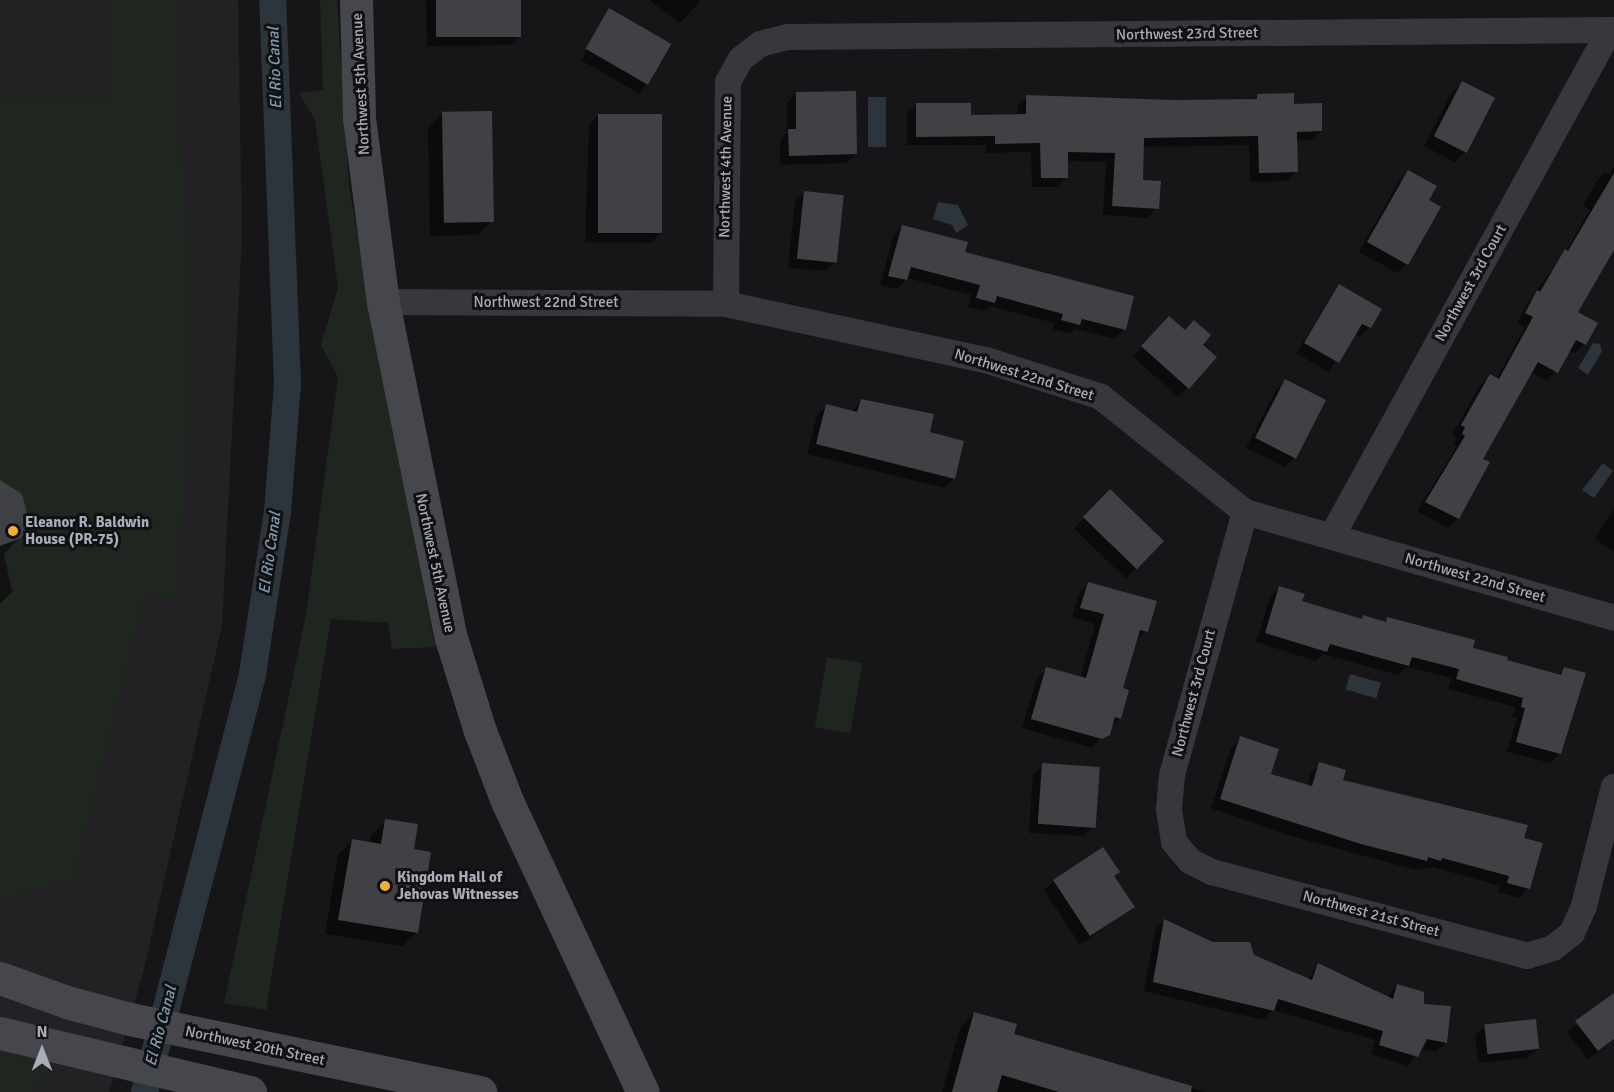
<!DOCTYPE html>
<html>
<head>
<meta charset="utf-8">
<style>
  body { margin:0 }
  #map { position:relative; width:1614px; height:1092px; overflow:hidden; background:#161618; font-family:Signika,sans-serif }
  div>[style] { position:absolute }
  .built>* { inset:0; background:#222225 }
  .green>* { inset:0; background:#1e261f; transform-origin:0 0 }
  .water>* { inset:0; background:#2c353c; transform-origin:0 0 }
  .shadow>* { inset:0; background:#0007; transform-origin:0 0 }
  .canal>* { height:27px; margin:-13.5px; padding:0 13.5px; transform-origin:13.5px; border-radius:13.5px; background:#2c353c }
  .building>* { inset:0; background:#404145; transform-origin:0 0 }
  .street>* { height:26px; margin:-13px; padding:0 13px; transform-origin:13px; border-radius:13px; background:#37383d }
  .secondary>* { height:33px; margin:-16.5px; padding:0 16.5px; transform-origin:16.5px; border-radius:16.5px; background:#45474d }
  .dots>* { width:16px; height:16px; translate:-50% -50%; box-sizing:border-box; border:3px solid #111113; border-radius:50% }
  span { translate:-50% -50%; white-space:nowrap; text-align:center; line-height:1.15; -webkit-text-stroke:6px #111113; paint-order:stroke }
  .street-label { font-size:15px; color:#a8adb8 }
  .poi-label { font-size:15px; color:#a8adb8; font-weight:700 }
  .left { translate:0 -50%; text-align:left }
  .water-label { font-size:16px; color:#7f9bb3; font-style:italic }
  .north { position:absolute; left:12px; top:1020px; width:60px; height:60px; -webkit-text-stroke:4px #111113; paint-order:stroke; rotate:0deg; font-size:16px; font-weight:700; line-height:24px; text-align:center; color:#a8adb8 }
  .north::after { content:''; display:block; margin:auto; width:21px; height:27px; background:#a8adb8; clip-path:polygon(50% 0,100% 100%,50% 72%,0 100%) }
</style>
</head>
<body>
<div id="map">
  <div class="built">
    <div style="clip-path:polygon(0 0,238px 0,242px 236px,222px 626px,144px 969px,109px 1092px,0 1092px)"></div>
  </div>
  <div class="green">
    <div style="clip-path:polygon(112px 0,178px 0,178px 98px,190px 276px,186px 481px,174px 601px,145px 593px,74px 878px,0 901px,0 596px,14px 592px,3px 545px,21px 538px,29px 525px,22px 494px,0 480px,0 99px,112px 98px)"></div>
    <div style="clip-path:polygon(320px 0,337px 0,349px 187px,435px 647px,392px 649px,388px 623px,331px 619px,266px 1010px,224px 1003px,306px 615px,338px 377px,321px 345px,338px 288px,315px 120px,299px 93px,323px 90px)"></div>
    <div style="left:827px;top:657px;width:36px;height:71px;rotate:10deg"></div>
    <div style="clip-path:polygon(0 1053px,45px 1064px,40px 1086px,30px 1082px,35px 1092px,0 1092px)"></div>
  </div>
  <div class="water">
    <div style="left:868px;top:97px;width:18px;height:50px"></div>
    <div style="clip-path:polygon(938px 202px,958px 205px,968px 225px,956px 233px,952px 225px,933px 219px)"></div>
    <div style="clip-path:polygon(1593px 343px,1600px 344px,1602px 351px,1588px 375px,1578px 368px)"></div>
    <div style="clip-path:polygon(1603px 463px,1613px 471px,1594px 498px,1582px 490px)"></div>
    <div style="left:1350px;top:674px;width:32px;height:16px;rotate:16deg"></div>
  </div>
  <div class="shadow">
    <div style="clip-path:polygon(426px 0,501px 0,519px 36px,510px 45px,427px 46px)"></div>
    <div style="clip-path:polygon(649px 0,701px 0,680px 23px)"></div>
    <div style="left:610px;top:10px;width:68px;height:58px;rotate:30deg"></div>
    <div style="clip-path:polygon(1462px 83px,1465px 152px,1455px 162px,1424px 146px,1452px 92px)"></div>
    <div style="clip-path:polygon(797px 93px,856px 154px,846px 163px,780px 165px,780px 140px,787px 132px,787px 103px)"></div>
    <div style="clip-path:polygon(1258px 95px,1293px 106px,1321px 131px,1311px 140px,1295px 141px,1296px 171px,1287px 181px,1250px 182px,1249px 145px,1142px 147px,1141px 181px,1157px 208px,1148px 218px,1103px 215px,1106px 162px,1066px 161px,1067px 177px,1057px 187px,1032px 187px,1031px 152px,986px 153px,986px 145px,907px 145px,907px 114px,917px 104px,970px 117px,1017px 116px,1017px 106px,1027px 97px,1175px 102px,1253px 100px)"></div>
    <div style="clip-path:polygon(442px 113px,492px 221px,478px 235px,430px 236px,428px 128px)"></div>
    <div style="clip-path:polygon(598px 115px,661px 233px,651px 243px,585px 242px,589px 125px)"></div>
    <div style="clip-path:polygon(1614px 166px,1614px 243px,1576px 313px,1585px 344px,1575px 353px,1570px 351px,1548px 381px,1530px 372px,1481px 460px,1487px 463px,1458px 518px,1448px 528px,1417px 511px,1457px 446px,1453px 444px,1457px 437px,1452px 435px,1480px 385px,1490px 376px,1496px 379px,1525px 327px,1517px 323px,1528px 302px,1566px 251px,1590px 210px,1583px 206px,1596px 182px,1605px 172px,1610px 175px)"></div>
    <div style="clip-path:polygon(1409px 172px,1427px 201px,1407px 264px,1397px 273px,1359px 252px,1399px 181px)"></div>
    <div style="clip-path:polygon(804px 193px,835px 262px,826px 271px,788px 268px,795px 202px)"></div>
    <div style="clip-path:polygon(902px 227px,963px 253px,1124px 329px,1115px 339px,1075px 329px,1070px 334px,1053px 329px,1054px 323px,990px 306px,984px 311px,968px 307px,971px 295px,907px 278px,897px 289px,880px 285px,893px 236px)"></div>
    <div style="clip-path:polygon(1339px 286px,1370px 327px,1360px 337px,1355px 334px,1328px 372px,1296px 353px)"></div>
    <div style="clip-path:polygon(1160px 327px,1188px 387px,1178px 397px,1133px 357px)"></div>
    <div style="clip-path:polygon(1285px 381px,1294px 458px,1285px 467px,1246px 448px,1276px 390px)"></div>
    <div style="clip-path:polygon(861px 400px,928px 433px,954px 478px,944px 488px,807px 454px,817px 415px,826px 406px,851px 412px)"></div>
    <div style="clip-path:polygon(0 482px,20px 537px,4px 554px,12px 592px,0 604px)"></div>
    <div style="left:1110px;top:491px;width:72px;height:52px;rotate:44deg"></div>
    <div style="clip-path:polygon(1614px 508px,1614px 551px,1595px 539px)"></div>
    <div style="clip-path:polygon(1088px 584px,1146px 631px,1135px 640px,1121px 689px,1120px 718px,1092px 748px,1022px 728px,1037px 678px,1047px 669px,1080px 678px,1095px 624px,1072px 617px,1079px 593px)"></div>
    <div style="clip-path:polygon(1279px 588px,1301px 602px,1360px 620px,1364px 617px,1384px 623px,1388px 618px,1505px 662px,1557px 676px,1564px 669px,1559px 754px,1550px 763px,1507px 752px,1517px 718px,1512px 717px,1515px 707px,1448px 689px,1451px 678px,1407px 667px,1398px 675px,1323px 654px,1316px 661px,1256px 642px,1270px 598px)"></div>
    <div style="clip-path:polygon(1240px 738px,1269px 775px,1307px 786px,1310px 774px,1320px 764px,1341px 781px,1522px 839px,1528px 888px,1519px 898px,1498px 892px,1500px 886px,1433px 867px,1416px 870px,1291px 836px,1211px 808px,1231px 748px)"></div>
    <div style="clip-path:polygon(1043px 765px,1094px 827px,1084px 836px,1029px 833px,1033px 774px)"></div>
    <div style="clip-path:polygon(386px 821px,417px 932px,402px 946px,325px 934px,338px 855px,352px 841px,370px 844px,371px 835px)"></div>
    <div style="clip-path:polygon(1118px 872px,1113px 877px,1133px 907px,1080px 945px,1044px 890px,1054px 881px)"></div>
    <div style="clip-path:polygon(1164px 921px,1307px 980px,1318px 965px,1387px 998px,1397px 985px,1422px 1006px,1446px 1042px,1436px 1052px,1421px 1049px,1408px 1066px,1371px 1054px,1375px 1040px,1273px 1010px,1263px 1020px,1144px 991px,1155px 930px)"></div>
    <div style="clip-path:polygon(1614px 995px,1614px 1040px,1588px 1060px,1567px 1032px)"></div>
    <div style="clip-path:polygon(974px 1013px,1012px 1035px,1205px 1092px,942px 1092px,960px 1028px)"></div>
    <div style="clip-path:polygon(1485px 1026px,1538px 1049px,1528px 1058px,1478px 1063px,1475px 1035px)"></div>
  </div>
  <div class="canal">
    <div style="left:144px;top:1092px;width:433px;rotate:-75.5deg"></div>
    <div style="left:252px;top:673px;width:164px;rotate:-81.2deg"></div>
    <div style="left:277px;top:511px;width:126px;rotate:-85.5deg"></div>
    <div style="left:287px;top:385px;width:385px;rotate:-92.2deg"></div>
  </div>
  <div class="building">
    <div style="left:436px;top:0;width:85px;height:37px"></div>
    <div style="left:609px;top:8px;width:72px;height:47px;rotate:30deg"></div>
    <div style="left:1462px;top:81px;width:37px;height:62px;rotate:27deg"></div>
    <div style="clip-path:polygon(856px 91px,857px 154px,789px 156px,788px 129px,796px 129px,796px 92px)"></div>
    <div style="clip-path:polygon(1294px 93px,1294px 104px,1322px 103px,1322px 131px,1297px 132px,1298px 172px,1259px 173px,1258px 136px,1144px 138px,1143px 180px,1161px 181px,1159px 209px,1112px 206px,1115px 153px,1068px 152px,1068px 178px,1041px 178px,1040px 143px,995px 144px,995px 136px,916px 137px,916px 103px,971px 103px,971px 115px,1026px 114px,1026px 95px,1175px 100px,1257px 99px,1257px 94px)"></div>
    <div style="left:492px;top:111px;width:111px;height:50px;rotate:89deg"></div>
    <div style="left:598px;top:114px;width:64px;height:119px"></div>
    <div style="clip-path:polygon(1408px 170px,1437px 186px,1429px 200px,1441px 207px,1408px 265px,1367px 242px)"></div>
    <div style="clip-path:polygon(1614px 173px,1614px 250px,1578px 312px,1598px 323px,1586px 345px,1576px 340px,1558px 373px,1538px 362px,1483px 459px,1490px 462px,1459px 519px,1425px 502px,1465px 436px,1462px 434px,1465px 427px,1461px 425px,1490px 374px,1499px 379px,1533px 317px,1525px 313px,1537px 290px,1540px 292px,1565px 249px,1568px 251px)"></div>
    <div style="left:804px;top:191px;width:40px;height:68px;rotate:6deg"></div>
    <div style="clip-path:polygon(902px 225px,968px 242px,965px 252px,1134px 296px,1126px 330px,1082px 319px,1080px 325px,1061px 320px,1063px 314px,997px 296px,995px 303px,976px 298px,980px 285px,911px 267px,907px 280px,888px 276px)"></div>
    <div style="clip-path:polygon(1339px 284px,1382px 309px,1371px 328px,1362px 324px,1339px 363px,1304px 343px)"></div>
    <div style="clip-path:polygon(1169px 316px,1185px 330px,1194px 320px,1211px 335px,1203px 345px,1217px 357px,1189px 389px,1141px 346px)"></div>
    <div style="left:1285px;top:379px;width:46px;height:66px;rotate:27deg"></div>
    <div style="clip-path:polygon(861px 399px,934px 414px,930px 432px,964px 441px,955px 479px,816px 444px,826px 404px,857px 412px)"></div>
    <div style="clip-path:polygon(0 480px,22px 494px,30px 525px,21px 538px,0 546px)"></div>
    <div style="left:1110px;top:489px;width:75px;height:39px;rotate:44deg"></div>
    <div style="clip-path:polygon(1088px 582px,1157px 601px,1148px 632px,1140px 630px,1123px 688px,1129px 690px,1121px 719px,1115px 717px,1110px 735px,1102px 739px,1031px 719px,1046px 667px,1086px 678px,1104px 614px,1080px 608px)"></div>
    <div style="clip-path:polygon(1279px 586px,1305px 594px,1302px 601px,1362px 619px,1363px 615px,1386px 622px,1387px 617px,1475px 640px,1473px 648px,1508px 657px,1507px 660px,1561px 675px,1564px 667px,1586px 673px,1561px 754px,1516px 742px,1525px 708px,1521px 707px,1523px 698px,1456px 679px,1459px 669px,1412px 657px,1409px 666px,1330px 644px,1327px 652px,1265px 633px)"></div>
    <div style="clip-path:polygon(1240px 736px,1279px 749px,1271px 774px,1312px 786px,1319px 762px,1346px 770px,1343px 780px,1528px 825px,1524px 838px,1543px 843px,1530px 889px,1507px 883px,1509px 876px,1442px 858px,1441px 861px,1428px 857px,1427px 861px,1361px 844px,1220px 799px)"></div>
    <div style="left:1042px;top:763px;width:58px;height:61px;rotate:4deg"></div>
    <div style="clip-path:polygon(385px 819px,418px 824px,414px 849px,431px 852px,418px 933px,338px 920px,352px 839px,381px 844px)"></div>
    <div style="clip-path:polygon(1103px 847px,1120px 872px,1114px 876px,1135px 907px,1090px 936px,1053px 880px)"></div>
    <div style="clip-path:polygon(1164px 919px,1213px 942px,1250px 942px,1254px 955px,1312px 980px,1318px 963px,1393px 999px,1397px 984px,1424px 992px,1424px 1004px,1451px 1006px,1447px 1043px,1427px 1039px,1418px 1057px,1379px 1045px,1383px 1031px,1278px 999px,1274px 1011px,1153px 982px)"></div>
    <div style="clip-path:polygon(1614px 993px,1614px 1039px,1598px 1051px,1575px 1021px)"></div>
    <div style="clip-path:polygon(974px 1012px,1017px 1024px,1014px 1034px,1192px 1086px,1191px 1092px,1059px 1092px,1002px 1075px,997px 1092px,952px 1092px)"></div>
    <div style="left:1536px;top:1019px;width:30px;height:52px;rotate:84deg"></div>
  </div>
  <div class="street">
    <div style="left:383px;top:302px;width:343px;rotate:0.3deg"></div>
    <div style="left:726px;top:304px;width:266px;rotate:12.2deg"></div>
    <div style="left:986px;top:360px;width:121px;rotate:17.8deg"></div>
    <div style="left:1101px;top:397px;width:184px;rotate:38.6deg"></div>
    <div style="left:1245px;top:512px;width:384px;rotate:16deg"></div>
    <div style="left:726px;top:304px;width:222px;rotate:-89.5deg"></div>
    <div style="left:728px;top:82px;width:26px;rotate:-61deg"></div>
    <div style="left:741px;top:59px;width:24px;rotate:-38deg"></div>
    <div style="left:760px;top:44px;width:29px;rotate:-14deg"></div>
    <div style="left:788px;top:37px;width:826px;rotate:-0.49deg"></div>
    <div style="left:1245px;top:512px;width:273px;rotate:105.5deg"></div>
    <div style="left:1172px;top:775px;width:35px;rotate:95deg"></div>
    <div style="left:1169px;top:810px;width:32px;rotate:81deg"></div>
    <div style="left:1174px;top:842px;width:25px;rotate:50deg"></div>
    <div style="left:1190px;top:861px;width:25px;rotate:27deg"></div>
    <div style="left:1212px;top:872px;width:326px;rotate:14.9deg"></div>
    <div style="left:1527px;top:956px;width:27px;rotate:-17deg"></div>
    <div style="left:1553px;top:948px;width:24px;rotate:-38deg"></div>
    <div style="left:1572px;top:933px;width:30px;rotate:-66deg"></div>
    <div style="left:1584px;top:906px;width:123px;rotate:-75.9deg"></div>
    <div style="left:1332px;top:536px;width:577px;rotate:-61.22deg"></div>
  </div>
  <div class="secondary">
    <div style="left:356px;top:0;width:118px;rotate:88.5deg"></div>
    <div style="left:359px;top:118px;width:186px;rotate:82.6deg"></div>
    <div style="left:383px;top:302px;width:343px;rotate:78.6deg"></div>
    <div style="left:451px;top:638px;width:97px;rotate:72.7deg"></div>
    <div style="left:480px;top:731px;width:75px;rotate:68.9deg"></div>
    <div style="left:507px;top:801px;width:321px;rotate:65deg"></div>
    <div style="left:0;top:978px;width:74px;rotate:19.7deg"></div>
    <div style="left:70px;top:1003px;width:62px;rotate:14.9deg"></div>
    <div style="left:130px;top:1019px;width:358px;rotate:11.8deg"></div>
    <div style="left:0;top:1033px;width:257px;rotate:13.3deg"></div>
  </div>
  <div class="dots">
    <div style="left:13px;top:531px;background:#f2b134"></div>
    <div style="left:385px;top:886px;background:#f2b134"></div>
  </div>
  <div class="street-label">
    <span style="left:1187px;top:34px;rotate:-1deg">Northwest 23rd Street</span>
    <span style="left:361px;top:84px;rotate:-93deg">Northwest 5th Avenue</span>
    <span style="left:726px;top:167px;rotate:-89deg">Northwest 4th Avenue</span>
    <span style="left:1471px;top:283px;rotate:-61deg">Northwest 3rd Court</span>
    <span style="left:546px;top:303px">Northwest 22nd Street</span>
    <span style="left:1024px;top:375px;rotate:17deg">Northwest 22nd Street</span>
    <span style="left:435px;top:563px;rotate:78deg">Northwest 5th Avenue</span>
    <span style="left:1475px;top:578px;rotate:16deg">Northwest 22nd Street</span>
    <span style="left:1194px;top:693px;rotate:-75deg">Northwest 3rd Court</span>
    <span style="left:1371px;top:914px;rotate:15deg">Northwest 21st Street</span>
    <span style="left:255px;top:1046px;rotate:12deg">Northwest 20th Street</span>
  </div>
  <div class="poi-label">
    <span class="left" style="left:25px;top:531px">Eleanor R. Baldwin<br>House (PR-75)</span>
    <span class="left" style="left:397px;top:886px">Kingdom Hall of<br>Jehovas Witnesses</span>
  </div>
  <div class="water-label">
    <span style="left:275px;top:68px;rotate:-92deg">El Rio Canal</span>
    <span style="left:270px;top:553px;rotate:-82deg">El Rio Canal</span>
    <span style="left:161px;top:1026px;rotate:-75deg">El Rio Canal</span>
  </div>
  <div class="north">N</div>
</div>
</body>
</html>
